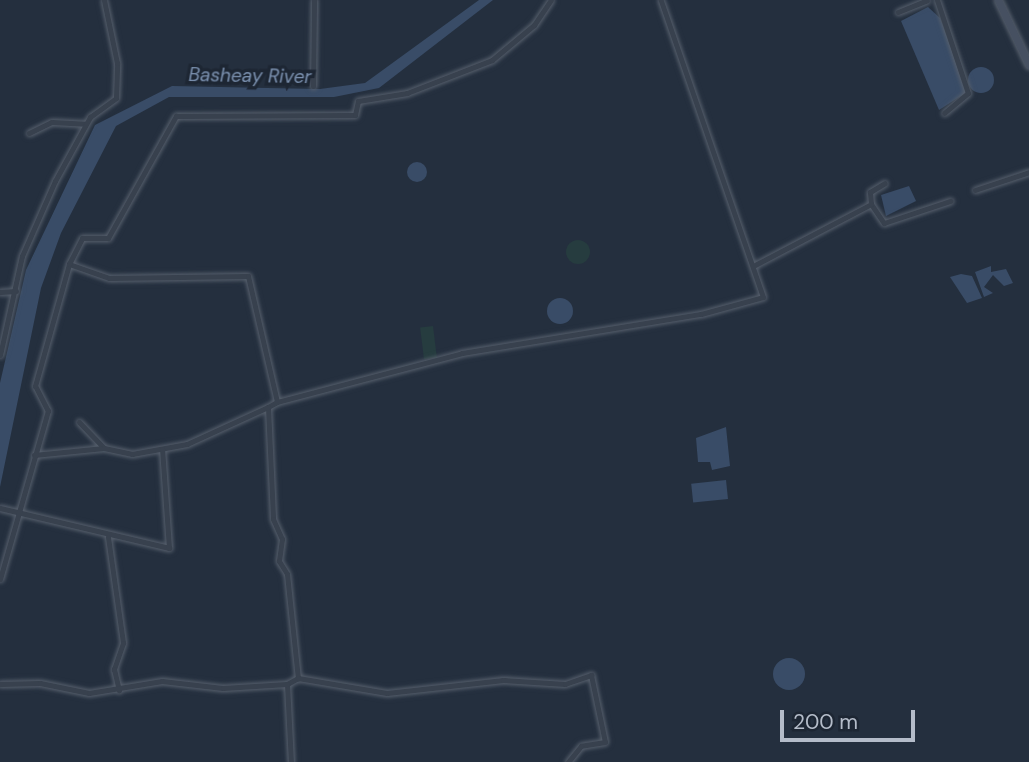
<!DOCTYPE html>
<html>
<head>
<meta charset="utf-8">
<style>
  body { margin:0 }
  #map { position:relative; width:1029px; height:762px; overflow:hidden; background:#242f3e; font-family:"DM Sans",sans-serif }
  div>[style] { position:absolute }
  .green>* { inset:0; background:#263c3f; transform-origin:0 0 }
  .round { border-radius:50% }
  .water>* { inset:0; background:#394c67; transform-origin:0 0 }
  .roads { filter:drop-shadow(0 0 2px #565f6c) drop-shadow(0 0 2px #565f6c) }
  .street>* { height:5px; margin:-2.5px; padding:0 2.5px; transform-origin:2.5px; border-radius:2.5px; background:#38414e }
  .secondary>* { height:7px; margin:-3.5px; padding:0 3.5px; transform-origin:3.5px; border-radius:3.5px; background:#465061 }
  span { translate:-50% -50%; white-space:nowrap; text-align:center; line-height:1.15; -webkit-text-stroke:7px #1d2633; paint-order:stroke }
  .water-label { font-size:19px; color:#7c92b1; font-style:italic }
  .scale { position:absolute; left:780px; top:710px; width:135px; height:32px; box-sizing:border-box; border:4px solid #b4bcc9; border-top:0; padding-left:9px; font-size:21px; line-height:24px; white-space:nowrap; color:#b4bcc9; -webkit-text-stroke:5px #1d2633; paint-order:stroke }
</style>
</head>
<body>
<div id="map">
  <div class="green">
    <div class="round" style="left:566px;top:240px;width:24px;height:24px"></div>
    <div style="left:433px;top:326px;width:32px;height:13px;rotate:83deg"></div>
  </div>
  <div class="water">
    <div style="clip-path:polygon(479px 0,493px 0,379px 88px,334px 97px,169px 97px,116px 126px,61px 233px,41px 288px,0 487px,0 383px,26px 270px,95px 125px,172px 86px,320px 89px,365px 83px)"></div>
    <div style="clip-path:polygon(928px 7px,940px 18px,967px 92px,939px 110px,901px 21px)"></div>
    <div class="round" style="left:968px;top:67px;width:26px;height:26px"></div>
    <div class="round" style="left:407px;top:162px;width:20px;height:20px"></div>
    <div style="clip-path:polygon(909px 186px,916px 201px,886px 216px,881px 195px)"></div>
    <div style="clip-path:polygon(991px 266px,991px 272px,1006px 269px,1013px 283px,1004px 286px,993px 275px,984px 287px,993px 293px,984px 297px,975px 272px)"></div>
    <div style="clip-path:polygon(961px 274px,972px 276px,982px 298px,967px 303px,950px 277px)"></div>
    <div class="round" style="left:547px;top:298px;width:26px;height:26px"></div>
    <div style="clip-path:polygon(726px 427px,730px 466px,712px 470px,710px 462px,698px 462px,696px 438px)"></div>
    <div style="left:726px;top:480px;width:19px;height:35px;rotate:84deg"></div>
    <div class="round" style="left:773px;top:658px;width:32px;height:32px"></div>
  </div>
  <div class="roads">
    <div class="street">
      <div style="left:937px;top:0;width:98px;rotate:71.6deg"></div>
      <div style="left:968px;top:93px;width:31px;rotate:140deg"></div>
      <div style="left:898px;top:12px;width:31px;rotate:-22deg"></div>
      <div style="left:313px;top:86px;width:86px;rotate:-89.3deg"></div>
      <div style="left:29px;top:133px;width:25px;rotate:-26deg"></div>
      <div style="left:52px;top:122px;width:33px;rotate:3deg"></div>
      <div style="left:975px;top:190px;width:57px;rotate:-18.4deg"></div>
      <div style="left:871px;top:204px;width:23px;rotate:56deg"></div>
      <div style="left:884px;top:223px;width:70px;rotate:-18.4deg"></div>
      <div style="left:69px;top:264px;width:42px;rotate:19.3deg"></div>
      <div style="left:109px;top:278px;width:139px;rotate:-0.8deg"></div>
      <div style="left:248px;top:276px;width:129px;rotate:77deg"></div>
      <div style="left:277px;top:402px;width:10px;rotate:151deg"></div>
      <div style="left:268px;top:407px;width:112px;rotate:87.4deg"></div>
      <div style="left:273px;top:519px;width:22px;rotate:66deg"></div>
      <div style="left:282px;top:539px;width:22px;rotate:98deg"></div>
      <div style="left:279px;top:561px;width:15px;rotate:58deg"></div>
      <div style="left:287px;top:574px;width:105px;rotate:84deg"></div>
      <div style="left:298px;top:678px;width:13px;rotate:151deg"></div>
      <div style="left:287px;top:684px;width:78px;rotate:87.1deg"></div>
      <div style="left:755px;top:265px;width:131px;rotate:-27.7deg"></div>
      <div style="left:871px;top:204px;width:12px;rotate:-95deg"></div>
      <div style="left:870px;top:192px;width:17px;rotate:-31deg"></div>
      <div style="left:0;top:292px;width:16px;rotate:-4deg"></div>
      <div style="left:0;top:355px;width:101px;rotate:-77.5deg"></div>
      <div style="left:22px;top:256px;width:82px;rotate:-66.3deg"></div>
      <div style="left:55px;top:181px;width:73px;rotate:-61.3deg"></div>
      <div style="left:90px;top:117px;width:32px;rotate:-36deg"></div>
      <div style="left:116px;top:98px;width:35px;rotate:-88deg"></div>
      <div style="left:117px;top:63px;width:64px;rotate:-101.7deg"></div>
      <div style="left:277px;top:402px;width:191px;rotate:-14.8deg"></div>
      <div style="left:462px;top:353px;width:242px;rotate:-9.3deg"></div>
      <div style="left:701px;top:314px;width:64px;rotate:-15.3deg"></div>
      <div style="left:763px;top:297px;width:314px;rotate:-109deg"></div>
      <div style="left:79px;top:422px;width:36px;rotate:46deg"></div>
      <div style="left:34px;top:455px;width:70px;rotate:-5.7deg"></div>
      <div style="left:104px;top:448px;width:29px;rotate:12deg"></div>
      <div style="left:132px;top:454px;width:56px;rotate:-10.3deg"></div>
      <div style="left:187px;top:444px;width:89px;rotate:-24.6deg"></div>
      <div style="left:0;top:508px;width:174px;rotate:13.3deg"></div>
      <div style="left:169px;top:548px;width:99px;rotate:-94deg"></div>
      <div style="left:108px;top:537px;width:107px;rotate:81.9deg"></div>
      <div style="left:123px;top:643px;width:28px;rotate:109deg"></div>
      <div style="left:114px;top:669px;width:22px;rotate:77deg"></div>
      <div style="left:0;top:579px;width:175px;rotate:-74.1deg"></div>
      <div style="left:48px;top:411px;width:28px;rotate:-117deg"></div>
      <div style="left:35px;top:386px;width:127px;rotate:-74.4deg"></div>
      <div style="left:69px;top:264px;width:29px;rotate:-63deg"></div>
      <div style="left:82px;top:238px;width:26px"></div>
      <div style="left:108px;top:238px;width:140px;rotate:-60.9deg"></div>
      <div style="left:176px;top:116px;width:179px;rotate:-0.3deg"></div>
      <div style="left:355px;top:115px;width:14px;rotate:-78deg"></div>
      <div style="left:358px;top:101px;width:50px;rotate:-9.3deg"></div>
      <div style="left:407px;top:93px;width:91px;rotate:-21.2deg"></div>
      <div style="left:492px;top:60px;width:55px;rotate:-39.8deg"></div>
      <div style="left:534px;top:25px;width:30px;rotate:-56deg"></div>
      <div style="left:298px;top:678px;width:90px;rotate:9.6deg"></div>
      <div style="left:387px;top:693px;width:117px;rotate:-6.4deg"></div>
      <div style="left:503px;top:680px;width:62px;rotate:3.7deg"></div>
      <div style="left:565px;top:684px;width:28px;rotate:-19deg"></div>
      <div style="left:591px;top:675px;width:68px;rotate:78.2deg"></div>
      <div style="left:605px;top:742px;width:24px;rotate:171deg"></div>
      <div style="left:581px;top:746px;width:21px;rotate:129deg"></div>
      <div style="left:0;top:684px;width:40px;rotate:-1.4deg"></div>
      <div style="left:40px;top:683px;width:50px;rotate:11.5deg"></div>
      <div style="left:89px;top:693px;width:74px;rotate:-9.3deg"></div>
      <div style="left:162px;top:681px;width:61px;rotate:6.5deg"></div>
      <div style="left:223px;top:688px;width:64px;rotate:-3.6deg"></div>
    </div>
    <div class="secondary">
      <div style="left:998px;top:0;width:72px;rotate:64.5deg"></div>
    </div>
  </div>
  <div class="water-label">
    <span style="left:250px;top:76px;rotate:1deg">Basheay River</span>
  </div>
  <div class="scale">200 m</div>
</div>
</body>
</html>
